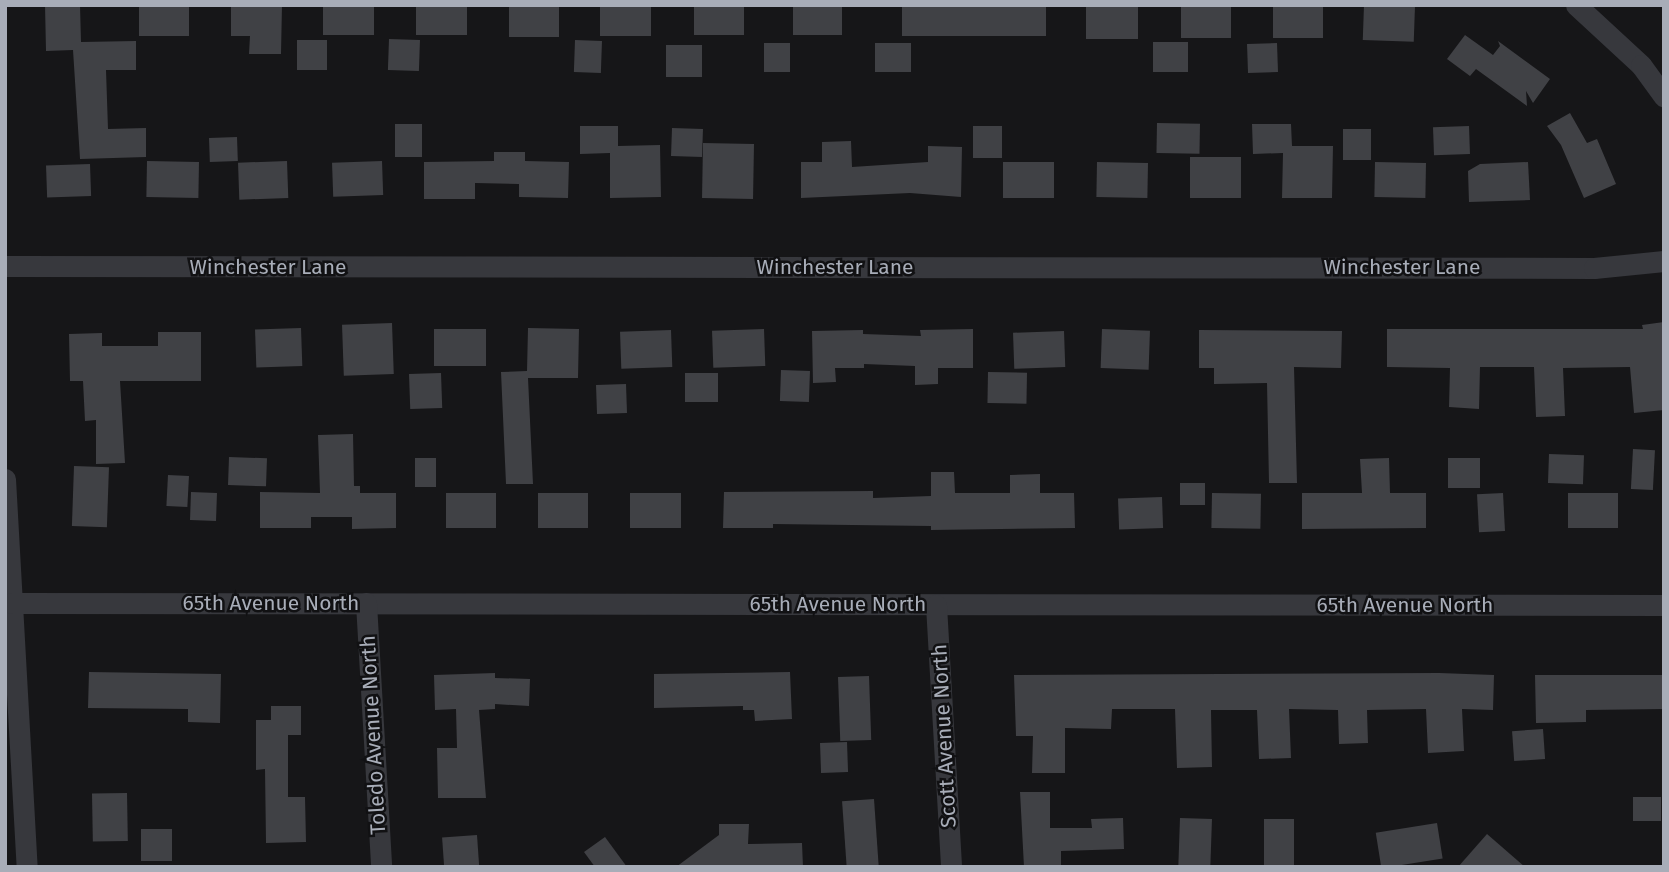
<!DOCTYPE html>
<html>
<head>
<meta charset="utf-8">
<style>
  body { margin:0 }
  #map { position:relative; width:1669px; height:872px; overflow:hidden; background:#161618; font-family:"Fira Sans",sans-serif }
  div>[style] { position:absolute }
  .building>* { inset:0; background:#404145; transform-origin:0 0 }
  .minor>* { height:21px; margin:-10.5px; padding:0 10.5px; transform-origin:10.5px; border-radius:10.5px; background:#37383d }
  span { translate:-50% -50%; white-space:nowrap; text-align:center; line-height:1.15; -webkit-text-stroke:5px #111113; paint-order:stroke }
  .street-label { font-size:21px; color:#a8adb8 }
  .frame { position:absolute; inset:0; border:7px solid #a8adb8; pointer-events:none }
</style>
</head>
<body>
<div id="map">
  <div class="building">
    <div style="clip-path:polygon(45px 5px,80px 5px,81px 42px,136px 41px,136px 70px,106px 70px,108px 129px,146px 128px,146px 157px,80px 159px,73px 50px,46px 51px)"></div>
    <div style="left:139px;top:5px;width:50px;height:31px"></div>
    <div style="clip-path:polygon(231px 5px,282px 5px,281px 54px,249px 54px,250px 36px,231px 36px)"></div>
    <div style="left:323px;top:5px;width:51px;height:30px"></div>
    <div style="left:416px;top:5px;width:51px;height:30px"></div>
    <div style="left:509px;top:5px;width:50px;height:32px"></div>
    <div style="left:600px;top:5px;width:51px;height:31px"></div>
    <div style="left:694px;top:5px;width:50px;height:30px"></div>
    <div style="left:793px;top:5px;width:49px;height:30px"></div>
    <div style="left:902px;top:5px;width:144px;height:31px"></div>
    <div style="left:1086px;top:5px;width:52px;height:34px"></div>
    <div style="left:1181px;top:5px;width:50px;height:33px"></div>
    <div style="left:1273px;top:5px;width:50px;height:33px"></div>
    <div style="left:1364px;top:5px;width:51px;height:35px;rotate:2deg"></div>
    <div style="clip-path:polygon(1465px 35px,1493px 55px,1500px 46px,1498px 41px,1550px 79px,1533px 103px,1526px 91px,1527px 106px,1476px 69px,1470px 76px,1447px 59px)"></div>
    <div style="left:389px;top:39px;width:31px;height:31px;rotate:2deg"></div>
    <div style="left:297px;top:40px;width:30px;height:30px"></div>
    <div style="left:575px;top:40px;width:27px;height:32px;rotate:2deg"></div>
    <div style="left:1153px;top:42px;width:35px;height:30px"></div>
    <div style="left:764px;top:43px;width:26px;height:29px"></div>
    <div style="left:875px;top:43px;width:36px;height:29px"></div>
    <div style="left:1277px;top:43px;width:29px;height:30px;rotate:88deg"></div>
    <div style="left:666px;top:45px;width:36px;height:32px"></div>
    <div style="clip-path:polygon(1570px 113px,1587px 143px,1597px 139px,1616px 184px,1584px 198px,1561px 145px,1547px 126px)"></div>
    <div style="left:1157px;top:123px;width:43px;height:30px;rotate:1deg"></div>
    <div style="left:395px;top:124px;width:27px;height:33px"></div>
    <div style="clip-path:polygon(1252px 124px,1291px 124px,1292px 146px,1333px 146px,1332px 198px,1282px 198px,1283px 153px,1253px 154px)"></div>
    <div style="clip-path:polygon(580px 126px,618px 126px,618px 146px,660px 145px,661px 197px,610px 198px,610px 153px,580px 154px)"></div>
    <div style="left:973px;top:126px;width:29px;height:32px"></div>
    <div style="left:1469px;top:126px;width:28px;height:36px;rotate:88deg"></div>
    <div style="left:672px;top:128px;width:31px;height:28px;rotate:2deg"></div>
    <div style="left:1343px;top:129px;width:28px;height:31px"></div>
    <div style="left:237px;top:137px;width:24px;height:28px;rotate:88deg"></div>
    <div style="clip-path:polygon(851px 141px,852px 167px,928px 162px,928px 146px,962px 147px,961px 197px,910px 193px,801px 198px,801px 162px,822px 162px,822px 142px)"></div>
    <div style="left:703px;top:143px;width:51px;height:55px;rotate:1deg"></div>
    <div style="clip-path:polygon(494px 152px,525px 152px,525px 161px,569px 162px,568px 198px,519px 197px,519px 184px,475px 183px,475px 199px,424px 199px,424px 162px,494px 161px)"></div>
    <div style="left:1190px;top:157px;width:51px;height:41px"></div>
    <div style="left:147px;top:161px;width:52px;height:36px;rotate:1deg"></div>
    <div style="left:287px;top:161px;width:37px;height:49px;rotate:88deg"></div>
    <div style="left:382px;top:161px;width:34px;height:50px;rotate:88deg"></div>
    <div style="left:1054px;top:162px;width:36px;height:51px;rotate:90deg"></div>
    <div style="left:1097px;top:162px;width:51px;height:35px;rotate:1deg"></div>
    <div style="left:1375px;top:162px;width:51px;height:35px;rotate:1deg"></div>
    <div style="clip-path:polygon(1528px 162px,1530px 200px,1469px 202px,1468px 171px,1480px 164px)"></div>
    <div style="left:90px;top:164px;width:32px;height:44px;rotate:88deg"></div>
    <div style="clip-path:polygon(1664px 322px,1664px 410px,1634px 413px,1630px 367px,1563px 368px,1565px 416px,1536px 417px,1534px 367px,1480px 367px,1479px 409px,1449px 407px,1450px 368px,1387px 367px,1387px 329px,1643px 329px,1642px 325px)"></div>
    <div style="left:392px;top:323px;width:51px;height:50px;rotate:88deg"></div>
    <div style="left:301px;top:328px;width:38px;height:46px;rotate:88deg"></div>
    <div style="clip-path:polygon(528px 328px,579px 329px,578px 378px,528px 378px,533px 484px,506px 484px,501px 372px,527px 371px)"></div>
    <div style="left:486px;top:329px;width:37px;height:52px;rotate:90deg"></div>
    <div style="left:764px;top:329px;width:37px;height:52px;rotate:88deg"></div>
    <div style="clip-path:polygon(973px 329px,973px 368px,938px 368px,938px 384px,915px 385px,915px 366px,864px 364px,864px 368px,835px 368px,836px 382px,813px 383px,812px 331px,863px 330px,863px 334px,921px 336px,920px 330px)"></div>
    <div style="left:1102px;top:329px;width:48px;height:39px;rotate:2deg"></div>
    <div style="left:671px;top:330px;width:37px;height:51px;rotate:88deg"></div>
    <div style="clip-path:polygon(1199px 330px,1342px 331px,1341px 368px,1294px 367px,1297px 483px,1269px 483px,1267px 383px,1214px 384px,1214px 368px,1199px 368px)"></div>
    <div style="left:1064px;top:331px;width:36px;height:51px;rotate:88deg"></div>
    <div style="clip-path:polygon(158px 332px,201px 332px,201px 381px,120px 381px,125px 463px,96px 464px,96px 420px,85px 421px,83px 381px,70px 381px,69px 334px,102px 333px,102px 346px,158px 346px)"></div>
    <div style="left:781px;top:370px;width:29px;height:31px;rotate:2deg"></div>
    <div style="left:988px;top:372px;width:39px;height:31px;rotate:1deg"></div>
    <div style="left:441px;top:373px;width:35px;height:32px;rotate:88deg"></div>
    <div style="left:685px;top:373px;width:33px;height:29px"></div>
    <div style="left:626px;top:384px;width:29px;height:30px;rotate:88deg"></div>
    <div style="clip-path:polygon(353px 434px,354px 486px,360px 486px,360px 493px,396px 493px,396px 528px,352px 529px,352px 517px,311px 517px,311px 528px,260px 528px,260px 492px,320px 493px,318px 435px)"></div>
    <div style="left:1633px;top:449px;width:22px;height:40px;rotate:3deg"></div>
    <div style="left:1549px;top:454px;width:35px;height:29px;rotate:2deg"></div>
    <div style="left:229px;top:457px;width:38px;height:28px;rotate:2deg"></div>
    <div style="left:415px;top:458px;width:21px;height:29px"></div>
    <div style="clip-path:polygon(1389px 458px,1390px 493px,1426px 493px,1426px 528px,1302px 529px,1302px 493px,1362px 493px,1360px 459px)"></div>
    <div style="left:1448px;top:458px;width:32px;height:30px"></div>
    <div style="left:74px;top:466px;width:35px;height:60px;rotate:2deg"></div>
    <div style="clip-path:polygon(931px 472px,954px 472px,955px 493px,1010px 493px,1010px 475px,1040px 474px,1040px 493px,1074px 493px,1075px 528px,931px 530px,931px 526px,773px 524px,773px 528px,723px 528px,724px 492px,873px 491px,873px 498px,931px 496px)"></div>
    <div style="left:168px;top:475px;width:21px;height:31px;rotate:3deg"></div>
    <div style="left:1180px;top:483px;width:25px;height:22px"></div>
    <div style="left:191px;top:492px;width:26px;height:28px;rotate:2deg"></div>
    <div style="left:446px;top:493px;width:50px;height:35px"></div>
    <div style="left:538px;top:493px;width:50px;height:35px"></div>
    <div style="left:630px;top:493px;width:51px;height:35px"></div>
    <div style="left:1212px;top:493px;width:49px;height:35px;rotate:1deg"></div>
    <div style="left:1503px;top:493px;width:38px;height:26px;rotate:87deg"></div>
    <div style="left:1568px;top:493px;width:50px;height:35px"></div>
    <div style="left:1162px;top:497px;width:31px;height:44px;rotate:88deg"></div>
    <div style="clip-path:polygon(89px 672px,221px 674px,220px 723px,188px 722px,188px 709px,88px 708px)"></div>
    <div style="clip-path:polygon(790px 672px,792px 719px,755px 721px,754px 710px,743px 710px,743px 706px,654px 708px,654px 674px)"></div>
    <div style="clip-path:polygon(495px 673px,495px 678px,530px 679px,529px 706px,495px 704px,495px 709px,479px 710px,486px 798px,438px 798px,437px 748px,457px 748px,456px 709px,435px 710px,434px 675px)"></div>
    <div style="clip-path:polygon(1439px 673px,1494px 675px,1493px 710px,1462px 709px,1464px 751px,1428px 753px,1426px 709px,1367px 710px,1368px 743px,1339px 744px,1338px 710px,1289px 709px,1291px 758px,1259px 759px,1257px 710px,1211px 710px,1212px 767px,1177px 768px,1175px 709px,1112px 709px,1111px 729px,1065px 728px,1065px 773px,1032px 773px,1033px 736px,1016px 736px,1014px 675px)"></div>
    <div style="clip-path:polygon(1535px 675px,1664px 675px,1664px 709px,1586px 710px,1586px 722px,1536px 723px)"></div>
    <div style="left:869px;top:676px;width:64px;height:31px;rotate:88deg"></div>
    <div style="clip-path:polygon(271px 706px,301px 706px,301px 735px,288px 735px,288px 797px,305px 797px,306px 842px,266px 843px,265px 769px,256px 770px,256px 720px,271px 720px)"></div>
    <div style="left:1543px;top:729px;width:30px;height:31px;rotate:86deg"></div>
    <div style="left:847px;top:742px;width:30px;height:27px;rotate:88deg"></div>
    <div style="clip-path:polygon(1020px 792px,1050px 792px,1050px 828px,1092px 828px,1091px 819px,1123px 818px,1124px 849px,1061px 851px,1061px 867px,1024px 867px)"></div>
    <div style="left:127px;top:793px;width:48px;height:35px;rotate:89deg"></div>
    <div style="left:1633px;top:797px;width:28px;height:24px"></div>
    <div style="left:874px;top:799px;width:68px;height:32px;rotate:86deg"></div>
    <div style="left:1180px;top:818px;width:32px;height:49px;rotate:2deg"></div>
    <div style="left:1264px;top:819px;width:30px;height:48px"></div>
    <div style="left:1437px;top:823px;width:36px;height:62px;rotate:81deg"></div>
    <div style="clip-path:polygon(719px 824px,749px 824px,748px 844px,802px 843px,803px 867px,676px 867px,719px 835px)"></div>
    <div style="left:172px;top:829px;width:32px;height:31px;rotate:90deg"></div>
    <div style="clip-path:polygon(1487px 834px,1525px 867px,1458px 867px)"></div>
    <div style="left:477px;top:835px;width:32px;height:35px;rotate:86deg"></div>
    <div style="clip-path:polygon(605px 837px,627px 867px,595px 867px,584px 852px)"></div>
  </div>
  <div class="minor">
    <div style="left:1576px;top:5px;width:88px;rotate:42.7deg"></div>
    <div style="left:1641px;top:65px;width:39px;rotate:54deg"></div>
    <div style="left:5px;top:266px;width:1589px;rotate:0.07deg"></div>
    <div style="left:1594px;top:268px;width:70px;rotate:-5.7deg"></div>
    <div style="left:5px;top:479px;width:389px;rotate:86.8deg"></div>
    <div style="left:12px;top:603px;width:1652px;rotate:0.07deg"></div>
    <div style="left:366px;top:603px;width:264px;rotate:86.7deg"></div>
    <div style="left:936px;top:605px;width:262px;rotate:86.7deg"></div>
  </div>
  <div class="street-label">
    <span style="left:268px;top:267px">Winchester Lane</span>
    <span style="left:835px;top:267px">Winchester Lane</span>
    <span style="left:1402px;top:267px">Winchester Lane</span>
    <span style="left:271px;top:603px">65th Avenue North</span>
    <span style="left:838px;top:604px">65th Avenue North</span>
    <span style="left:1405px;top:605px">65th Avenue North</span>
    <span style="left:373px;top:735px;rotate:-93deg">Toledo Avenue North</span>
    <span style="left:944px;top:736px;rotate:-93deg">Scott Avenue North</span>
  </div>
  <div class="frame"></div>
</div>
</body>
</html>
